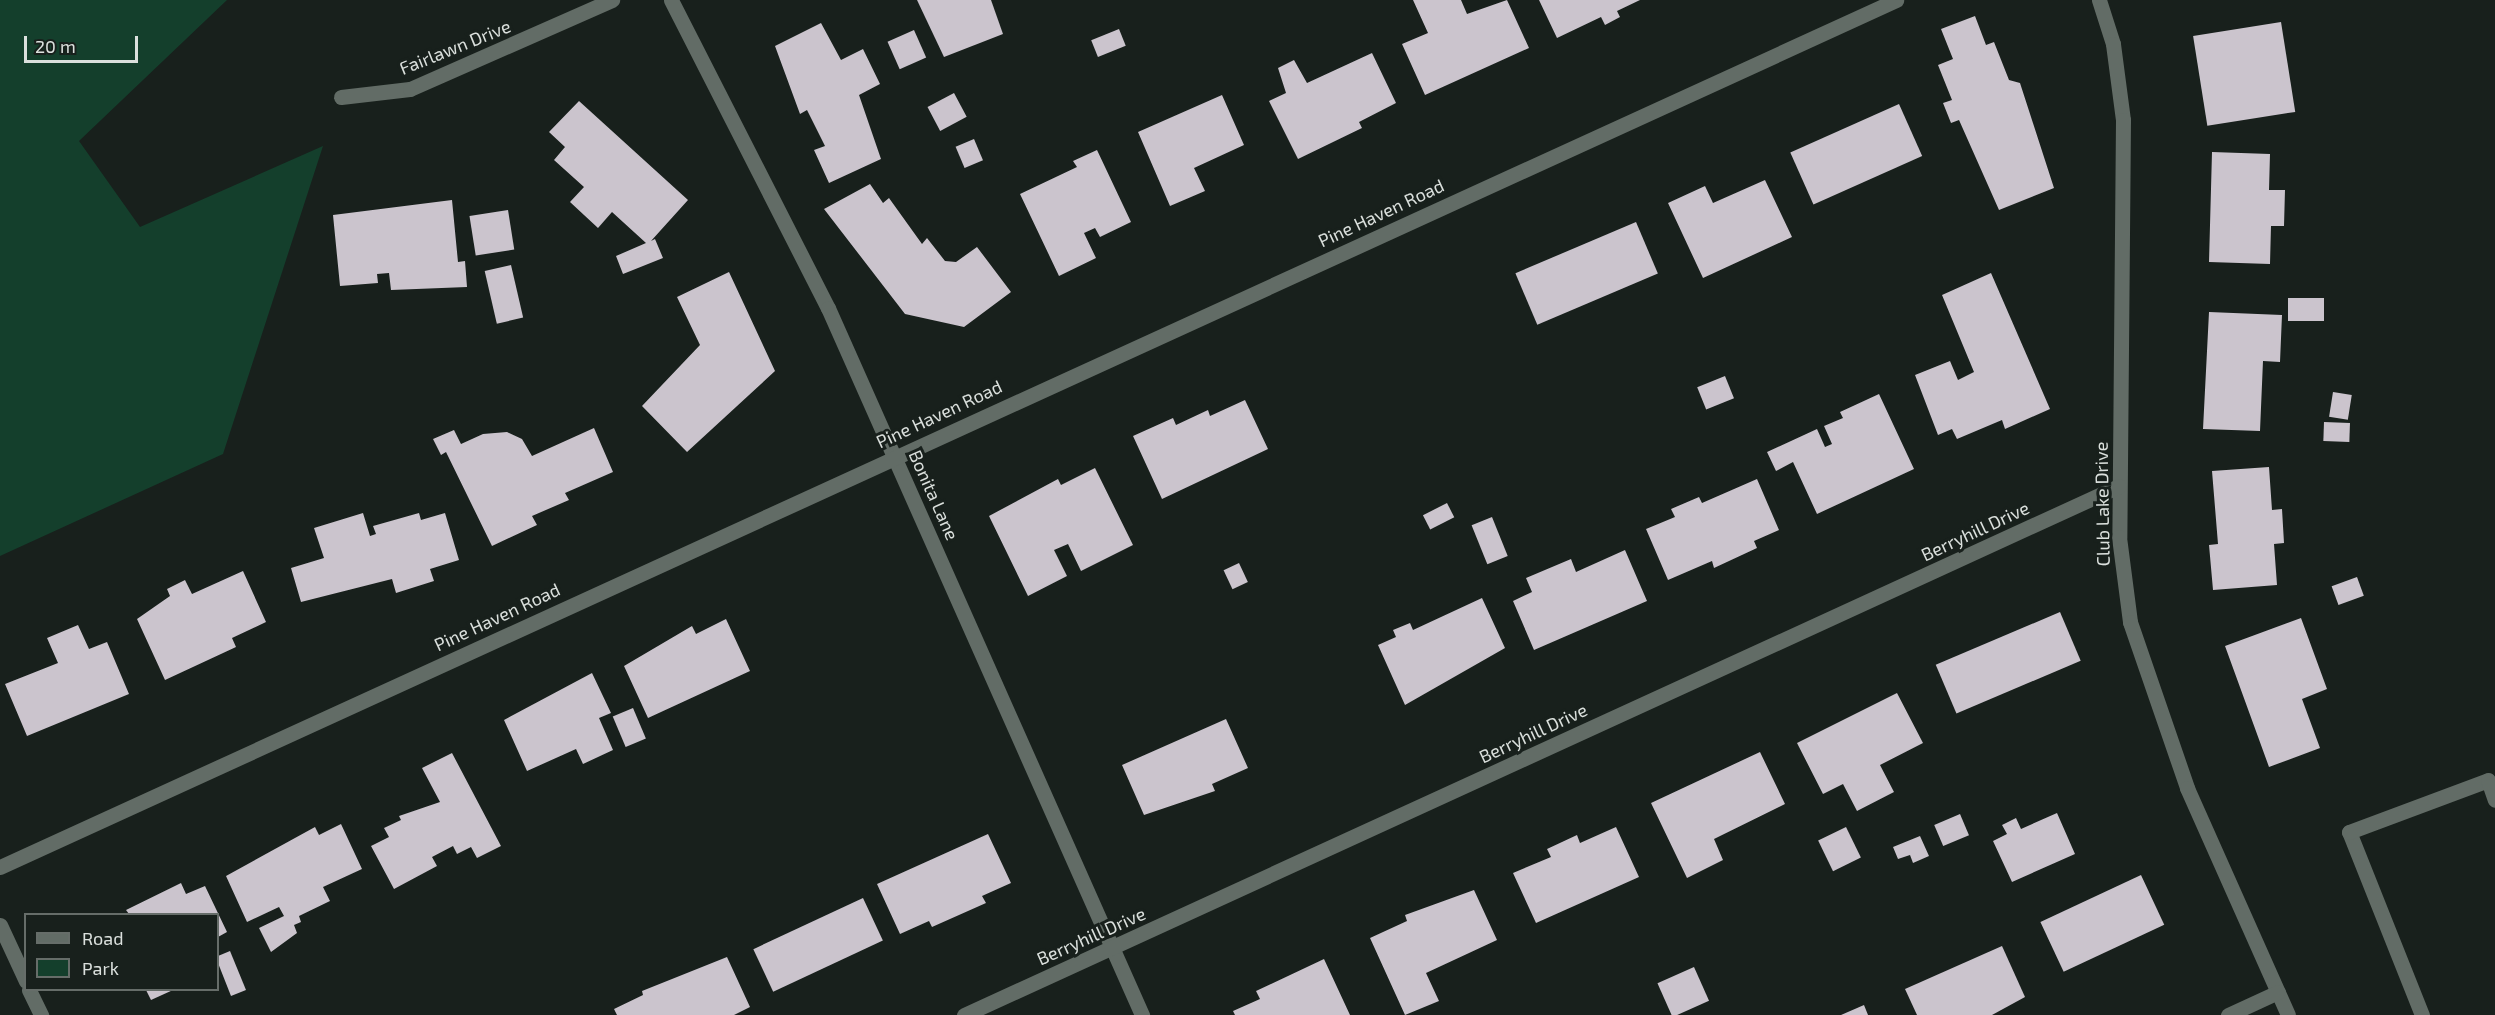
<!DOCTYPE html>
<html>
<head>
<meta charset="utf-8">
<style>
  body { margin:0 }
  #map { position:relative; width:2495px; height:1015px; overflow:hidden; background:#18201c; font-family:"Exo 2",sans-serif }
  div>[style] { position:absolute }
  .green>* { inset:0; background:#143f2c }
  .building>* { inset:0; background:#cbc4cd; transform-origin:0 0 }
  .minor>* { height:15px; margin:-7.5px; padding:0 7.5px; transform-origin:7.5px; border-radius:7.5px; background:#626c66 }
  span { translate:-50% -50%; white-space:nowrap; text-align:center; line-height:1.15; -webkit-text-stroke:6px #18201c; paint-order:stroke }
  .street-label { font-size:18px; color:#dbe0dd }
  .legend { position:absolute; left:24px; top:913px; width:195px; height:78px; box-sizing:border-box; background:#18201c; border:2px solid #666d69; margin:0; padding:8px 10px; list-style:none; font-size:18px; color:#dbe0dd }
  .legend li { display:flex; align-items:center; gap:12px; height:30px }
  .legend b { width:30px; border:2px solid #666d69 }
  .scale { position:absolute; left:24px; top:36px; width:114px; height:27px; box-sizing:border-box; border:3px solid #dbe0dd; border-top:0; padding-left:8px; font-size:18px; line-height:21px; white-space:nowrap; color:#dbe0dd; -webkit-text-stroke:4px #18201c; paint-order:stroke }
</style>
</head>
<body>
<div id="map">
  <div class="green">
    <div style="clip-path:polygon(0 0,227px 0,79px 141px,140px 227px,323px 146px,223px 454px,0 556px)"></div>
  </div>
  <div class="building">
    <div style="clip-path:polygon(917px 0,991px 0,1003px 34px,944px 57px)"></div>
    <div style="clip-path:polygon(1413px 0,1461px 0,1467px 14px,1507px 0,1529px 48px,1425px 95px,1402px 44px,1428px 33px)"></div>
    <div style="clip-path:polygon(1539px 0,1640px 0,1617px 11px,1620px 17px,1605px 25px,1601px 17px,1557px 38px)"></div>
    <div style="clip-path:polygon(1975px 16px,1986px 45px,1994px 42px,2009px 80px,2020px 83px,2054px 188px,1999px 210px,1959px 120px,1951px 123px,1943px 103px,1952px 100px,1938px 65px,1953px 59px,1941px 29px)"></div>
    <div style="left:2281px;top:22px;width:91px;height:89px;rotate:81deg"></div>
    <div style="clip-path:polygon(821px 23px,841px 60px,863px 49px,880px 84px,859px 95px,881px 159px,829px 183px,814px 150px,825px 146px,807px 110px,800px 114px,775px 46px)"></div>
    <div style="left:1119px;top:29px;width:18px;height:30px;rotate:68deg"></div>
    <div style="left:914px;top:30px;width:30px;height:29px;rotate:66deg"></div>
    <div style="clip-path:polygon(1372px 53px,1396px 103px,1359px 122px,1362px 128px,1298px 159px,1269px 101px,1286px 93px,1278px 68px,1294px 60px,1307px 83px)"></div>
    <div style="left:954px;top:93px;width:27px;height:30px;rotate:62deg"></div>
    <div style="clip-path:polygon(1222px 95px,1244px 145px,1194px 168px,1205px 191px,1170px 206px,1138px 132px)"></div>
    <div style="clip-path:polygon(579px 101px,688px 200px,651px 241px,655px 239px,663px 258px,623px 274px,616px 256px,646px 243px,612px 212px,598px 228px,570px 202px,584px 187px,554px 160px,565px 147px,549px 132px)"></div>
    <div style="left:1899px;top:104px;width:57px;height:119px;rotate:66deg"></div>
    <div style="left:974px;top:139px;width:23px;height:20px;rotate:67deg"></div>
    <div style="clip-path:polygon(1097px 150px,1131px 222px,1100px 237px,1095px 228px,1084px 233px,1096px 258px,1059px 276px,1020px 194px,1077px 167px,1073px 161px)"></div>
    <div style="clip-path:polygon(2212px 152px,2270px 154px,2269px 190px,2285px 190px,2284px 226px,2271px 226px,2270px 264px,2209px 262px)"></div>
    <div style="clip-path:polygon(1765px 180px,1792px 237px,1703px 278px,1668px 203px,1705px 186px,1713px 203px)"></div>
    <div style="clip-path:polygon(870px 184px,883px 203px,889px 198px,922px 244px,927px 238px,945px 261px,956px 262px,977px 247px,1011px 292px,964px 327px,905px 314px,824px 209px)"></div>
    <div style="clip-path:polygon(452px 200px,458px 262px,465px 261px,467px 287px,391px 290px,389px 273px,377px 274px,378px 283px,340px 286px,333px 215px)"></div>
    <div style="left:508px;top:210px;width:40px;height:39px;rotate:81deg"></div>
    <div style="left:1636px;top:222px;width:56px;height:131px;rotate:67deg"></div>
    <div style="left:511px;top:265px;width:54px;height:27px;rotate:77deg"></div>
    <div style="clip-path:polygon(729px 272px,775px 371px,687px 452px,642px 406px,700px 345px,677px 297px)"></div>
    <div style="clip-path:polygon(1991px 273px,2050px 409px,2005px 429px,2002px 420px,1957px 439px,1952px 429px,1938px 435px,1915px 375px,1950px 361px,1958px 380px,1974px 372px,1942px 295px)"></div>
    <div style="left:2288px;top:298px;width:36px;height:23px"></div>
    <div style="clip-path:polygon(2209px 312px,2282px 315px,2280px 362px,2263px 361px,2260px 431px,2203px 429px)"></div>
    <div style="left:1725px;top:376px;width:24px;height:30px;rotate:68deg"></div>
    <div style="left:2333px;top:392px;width:19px;height:25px;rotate:9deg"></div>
    <div style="clip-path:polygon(1879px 394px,1914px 469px,1817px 514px,1793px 462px,1776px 471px,1767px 452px,1817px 429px,1825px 447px,1832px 444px,1824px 426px,1843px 418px,1840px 412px)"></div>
    <div style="clip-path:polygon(1245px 400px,1268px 449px,1162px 499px,1133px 436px,1173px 418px,1176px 425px,1208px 410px,1210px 416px)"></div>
    <div style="left:2324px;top:422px;width:26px;height:19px;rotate:2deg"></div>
    <div style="clip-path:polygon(594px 428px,613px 472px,565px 493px,569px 500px,532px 516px,537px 525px,492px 546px,446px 452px,441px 455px,433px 439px,454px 430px,461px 444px,483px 434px,507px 432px,522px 439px,532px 456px)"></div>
    <div style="clip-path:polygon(2269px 467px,2272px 510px,2282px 509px,2284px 543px,2274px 544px,2277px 585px,2213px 590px,2209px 545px,2218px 544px,2212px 471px)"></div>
    <div style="clip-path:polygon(1095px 468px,1133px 545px,1081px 571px,1068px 544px,1054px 550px,1067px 576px,1028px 596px,989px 516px,1058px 479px,1061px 485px)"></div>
    <div style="clip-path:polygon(1757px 479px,1779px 530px,1754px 541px,1757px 548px,1714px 568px,1712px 561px,1668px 580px,1646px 529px,1675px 517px,1671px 509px,1699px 497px,1702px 503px)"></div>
    <div style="left:1447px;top:503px;width:16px;height:27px;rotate:63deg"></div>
    <div style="clip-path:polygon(363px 513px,370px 536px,376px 534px,373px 526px,419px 513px,421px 520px,445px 513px,459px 560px,430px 569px,434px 581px,396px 593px,392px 579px,301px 602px,291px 568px,324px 558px,314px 528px)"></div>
    <div style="left:1492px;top:517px;width:42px;height:22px;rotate:68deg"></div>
    <div style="clip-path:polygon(1625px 550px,1647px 601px,1534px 650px,1513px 601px,1532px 592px,1526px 578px,1571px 559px,1576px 572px)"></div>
    <div style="left:1239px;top:563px;width:21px;height:17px;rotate:65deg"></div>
    <div style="clip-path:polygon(243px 571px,266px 622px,232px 638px,236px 647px,165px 680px,137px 619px,170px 596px,167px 589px,185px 580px,192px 594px)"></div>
    <div style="left:2357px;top:577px;width:20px;height:27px;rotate:70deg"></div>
    <div style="clip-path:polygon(1482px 598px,1505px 648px,1405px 705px,1378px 645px,1396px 637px,1393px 630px,1410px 623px,1413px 630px)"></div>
    <div style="left:2060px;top:612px;width:53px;height:135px;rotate:67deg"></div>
    <div style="clip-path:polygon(2301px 618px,2327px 689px,2302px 699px,2320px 748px,2269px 767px,2225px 646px)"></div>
    <div style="clip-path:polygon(726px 619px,750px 671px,648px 718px,624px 666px,692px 626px,696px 634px)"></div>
    <div style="clip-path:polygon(78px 625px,89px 649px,107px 642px,129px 694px,27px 736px,5px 684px,58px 663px,47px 638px)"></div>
    <div style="clip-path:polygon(592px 673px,611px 713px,599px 718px,613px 750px,583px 764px,576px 749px,527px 771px,504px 720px)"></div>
    <div style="clip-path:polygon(1897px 693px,1923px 743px,1880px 765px,1894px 792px,1857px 811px,1843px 784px,1823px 794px,1797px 743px)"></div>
    <div style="left:633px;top:708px;width:33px;height:22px;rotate:67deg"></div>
    <div style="clip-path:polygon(1226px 719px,1248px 768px,1212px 784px,1215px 791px,1144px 815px,1122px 765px)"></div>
    <div style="clip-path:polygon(1760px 752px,1785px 804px,1714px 839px,1723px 860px,1687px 878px,1651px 803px)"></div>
    <div style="clip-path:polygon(452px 753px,501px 846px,477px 858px,471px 847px,457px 854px,453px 846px,432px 857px,437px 866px,394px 889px,371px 846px,389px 837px,384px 828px,401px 820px,399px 816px,440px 802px,422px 768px)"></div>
    <div style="clip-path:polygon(2057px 813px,2075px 854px,2012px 882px,1993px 841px,2007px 834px,2002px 825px,2016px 818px,2021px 829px)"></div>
    <div style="left:1960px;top:814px;width:23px;height:28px;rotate:67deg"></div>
    <div style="clip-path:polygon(341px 824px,362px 869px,323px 887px,330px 901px,299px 916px,301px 922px,294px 925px,297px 933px,271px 952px,259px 928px,284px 916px,279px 907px,247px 922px,226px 876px,315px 827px,319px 835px)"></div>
    <div style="clip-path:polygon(1616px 827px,1639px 877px,1536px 923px,1513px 873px,1551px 857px,1547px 849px,1577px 835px,1580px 843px)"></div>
    <div style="left:1846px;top:827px;width:34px;height:31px;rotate:64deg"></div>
    <div style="clip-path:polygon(988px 834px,1011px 883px,982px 896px,986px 903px,932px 927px,929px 921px,900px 934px,877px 884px)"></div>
    <div style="clip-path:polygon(1920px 836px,1929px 856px,1913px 863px,1910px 855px,1898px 859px,1893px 847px)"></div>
    <div style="left:2141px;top:875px;width:55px;height:111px;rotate:65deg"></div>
    <div style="clip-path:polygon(181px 883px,186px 894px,205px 886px,227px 932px,218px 937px,218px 914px,129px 914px,126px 910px)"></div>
    <div style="clip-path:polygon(1474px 890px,1497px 940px,1426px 973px,1439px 1001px,1405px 1015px,1370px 938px,1407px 921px,1405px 915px)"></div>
    <div style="left:863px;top:898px;width:47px;height:121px;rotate:65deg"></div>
    <div style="clip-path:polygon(2002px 946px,2025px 997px,1992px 1015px,1917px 1015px,1905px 989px)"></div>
    <div style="clip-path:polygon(230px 951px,246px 990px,231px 996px,218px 963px,218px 956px)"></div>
    <div style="clip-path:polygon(727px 957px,750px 1007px,734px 1015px,617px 1015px,614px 1009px,643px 995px,642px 991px)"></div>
    <div style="clip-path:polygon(1324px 959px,1350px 1015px,1235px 1015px,1233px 1011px,1260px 999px,1256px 991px)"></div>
    <div style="left:1694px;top:967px;width:37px;height:40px;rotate:66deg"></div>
    <div style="clip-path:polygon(146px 990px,173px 990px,151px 1000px)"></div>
    <div style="clip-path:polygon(1864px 1005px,1868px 1015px,1841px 1015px)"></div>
  </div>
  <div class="minor">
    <div style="left:671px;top:0;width:346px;rotate:63deg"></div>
    <div style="left:828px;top:308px;width:774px;rotate:66.05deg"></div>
    <div style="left:2099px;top:0;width:46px;rotate:72.3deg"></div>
    <div style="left:2113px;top:44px;width:77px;rotate:82.5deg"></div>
    <div style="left:2123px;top:120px;width:417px;rotate:90.5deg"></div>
    <div style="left:2119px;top:537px;width:86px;rotate:82.6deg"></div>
    <div style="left:2130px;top:622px;width:176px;rotate:71deg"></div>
    <div style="left:2187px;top:788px;width:248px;rotate:66deg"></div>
    <div style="left:341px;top:97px;width:69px;rotate:-6.6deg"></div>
    <div style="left:410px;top:89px;width:221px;rotate:-23.8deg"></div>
    <div style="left:0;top:867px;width:2085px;rotate:-24.57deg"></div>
    <div style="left:0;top:925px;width:62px;rotate:65.1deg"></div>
    <div style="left:29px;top:990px;width:28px;rotate:64deg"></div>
    <div style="left:964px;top:1015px;width:1270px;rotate:-24.61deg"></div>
    <div style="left:2228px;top:1015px;width:55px;rotate:-24.7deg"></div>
    <div style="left:2422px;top:1015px;width:197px;rotate:-111.7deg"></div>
    <div style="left:2349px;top:832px;width:148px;rotate:-20.5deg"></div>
    <div style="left:2488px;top:780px;width:21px;rotate:71deg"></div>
  </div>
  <div class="street-label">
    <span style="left:455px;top:47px;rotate:-22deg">Fairlawn Drive</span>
    <span style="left:1381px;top:213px;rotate:-25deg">Pine Haven Road</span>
    <span style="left:939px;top:414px;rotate:-25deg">Pine Haven Road</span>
    <span style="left:934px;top:495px;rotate:66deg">Bonita Lane</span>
    <span style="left:2102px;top:504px;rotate:-91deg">Club Lake Drive</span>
    <span style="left:1975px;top:531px;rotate:-25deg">Berryhill Drive</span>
    <span style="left:497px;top:617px;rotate:-25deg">Pine Haven Road</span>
    <span style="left:1533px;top:733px;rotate:-25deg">Berryhill Drive</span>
    <span style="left:1091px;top:936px;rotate:-24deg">Berryhill Drive</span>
  </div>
  <ul class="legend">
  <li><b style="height:8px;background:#626c66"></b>Road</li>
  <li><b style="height:16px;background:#143f2c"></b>Park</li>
  </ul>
  <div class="scale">20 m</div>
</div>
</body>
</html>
